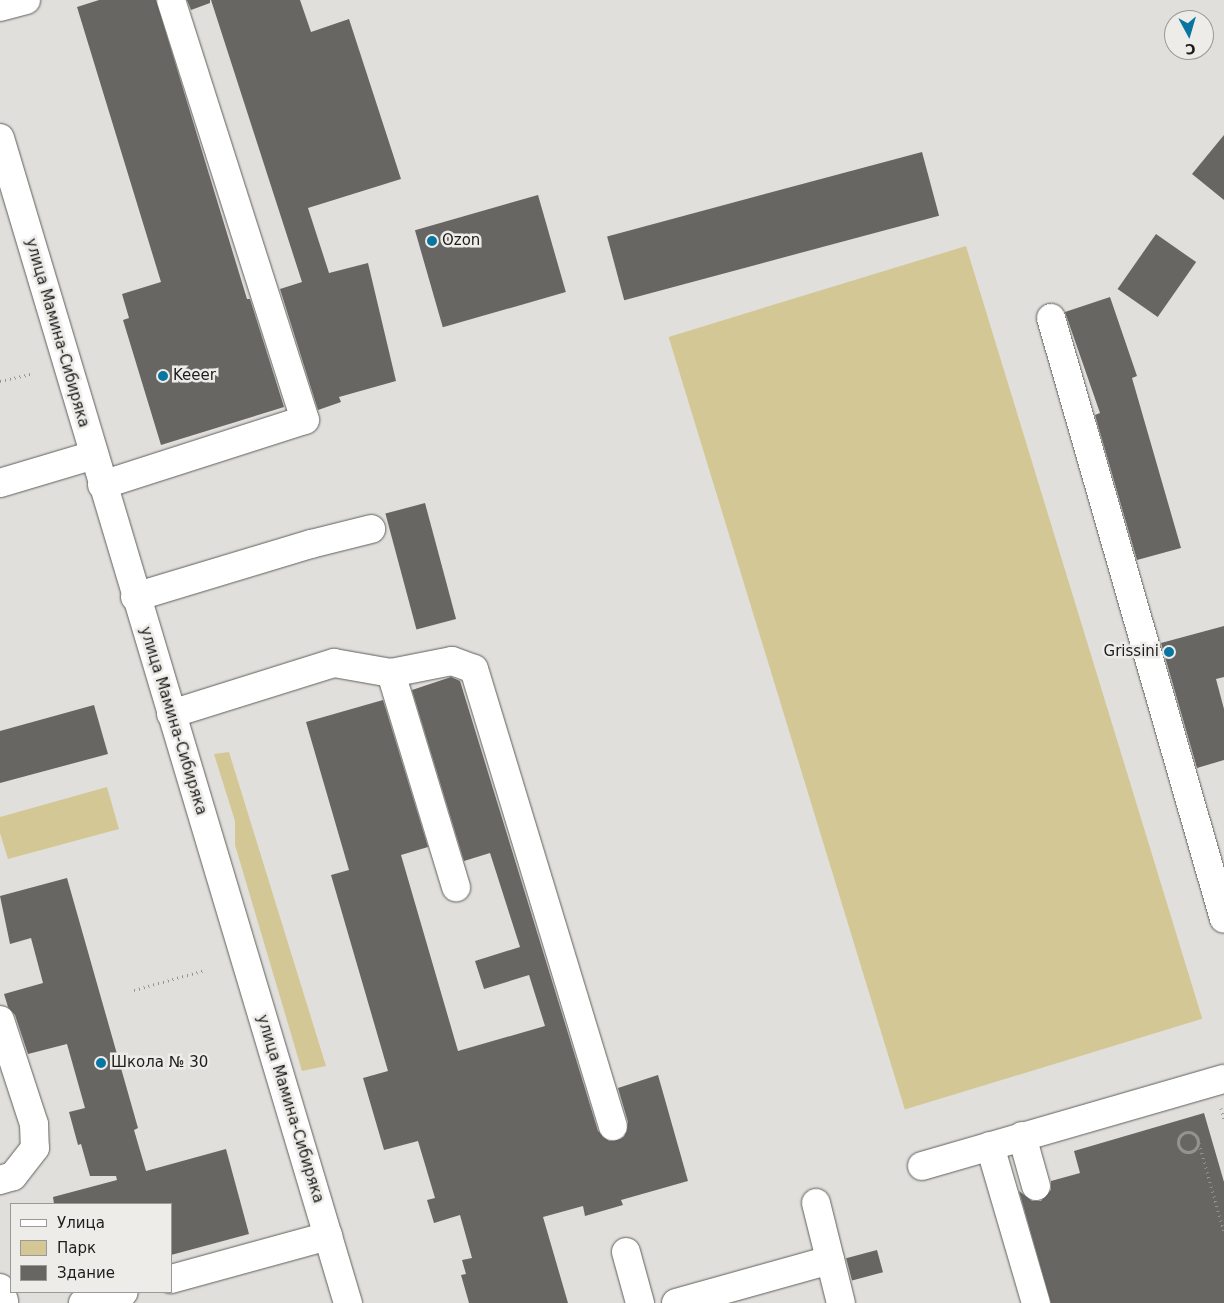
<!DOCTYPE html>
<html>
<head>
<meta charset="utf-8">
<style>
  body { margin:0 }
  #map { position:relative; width:1224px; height:1303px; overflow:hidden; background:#e0dfdb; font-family:"DejaVu Sans",sans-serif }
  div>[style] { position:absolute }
  .green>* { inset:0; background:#d3c895; transform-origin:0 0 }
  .building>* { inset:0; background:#676663; transform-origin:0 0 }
  .path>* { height:3px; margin-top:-1.5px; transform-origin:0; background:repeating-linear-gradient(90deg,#949390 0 1px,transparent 0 5px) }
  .path>.ring { margin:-1.5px; padding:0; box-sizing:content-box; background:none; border:3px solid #949390; border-radius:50% }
  .roads { filter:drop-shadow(0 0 1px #605f5c) drop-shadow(0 0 1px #605f5c) }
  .minor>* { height:28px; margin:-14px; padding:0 14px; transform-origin:14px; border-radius:14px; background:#fff }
  .major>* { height:28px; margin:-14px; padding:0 14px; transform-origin:14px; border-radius:14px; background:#fff }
  .dots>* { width:14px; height:14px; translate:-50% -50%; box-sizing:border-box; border:2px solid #edece8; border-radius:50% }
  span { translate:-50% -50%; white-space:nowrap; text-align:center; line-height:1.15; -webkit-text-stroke:5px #edece8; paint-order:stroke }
  .poi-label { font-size:15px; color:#1e1d1c }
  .left { translate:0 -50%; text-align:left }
  .right { translate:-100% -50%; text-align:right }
  .street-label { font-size:15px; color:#1e1d1c }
  .legend { position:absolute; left:10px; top:1203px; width:162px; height:90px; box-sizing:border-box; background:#edece8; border:1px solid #9a9996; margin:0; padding:6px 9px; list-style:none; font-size:15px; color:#1e1d1c }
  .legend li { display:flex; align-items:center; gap:10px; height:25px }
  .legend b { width:25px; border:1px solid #9a9996 }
  .north { position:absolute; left:1164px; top:10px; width:50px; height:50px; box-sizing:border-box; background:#edece8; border:1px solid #9a9996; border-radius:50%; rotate:174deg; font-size:14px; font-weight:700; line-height:20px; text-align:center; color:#1e1d1c }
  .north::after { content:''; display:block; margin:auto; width:18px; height:22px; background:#0876a0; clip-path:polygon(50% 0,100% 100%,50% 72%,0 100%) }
</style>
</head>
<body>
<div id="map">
  <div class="green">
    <div style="left:966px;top:246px;width:808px;height:311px;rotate:73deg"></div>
    <div style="clip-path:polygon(229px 752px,326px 1066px,302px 1071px,235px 845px,235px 821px,214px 754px)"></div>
    <div style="clip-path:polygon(107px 787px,119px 829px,8px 859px,0 833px,0 817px)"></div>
  </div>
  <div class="building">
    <div style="clip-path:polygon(99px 0,156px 0,247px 299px,250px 299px,284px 407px,161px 445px,123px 320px,129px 318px,122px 294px,161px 282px,77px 7px)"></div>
    <div style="clip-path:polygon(187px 0,210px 0,210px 3px,191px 10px)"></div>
    <div style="clip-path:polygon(211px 0,300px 0,311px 32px,349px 19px,401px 179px,308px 208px,329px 273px,368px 263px,396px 381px,339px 397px,341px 402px,318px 410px,280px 289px,302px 282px)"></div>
    <div style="clip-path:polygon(1224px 135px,1224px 200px,1192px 174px)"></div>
    <div style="left:922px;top:152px;width:66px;height:326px;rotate:75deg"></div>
    <div style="left:538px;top:195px;width:101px;height:128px;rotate:74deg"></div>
    <div style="left:1156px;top:234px;width:49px;height:67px;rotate:35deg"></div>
    <div style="clip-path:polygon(1110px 297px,1137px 376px,1132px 378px,1181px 548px,1137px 560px,1095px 415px,1100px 413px,1065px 312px)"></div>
    <div style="left:425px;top:503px;width:120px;height:41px;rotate:75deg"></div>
    <div style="clip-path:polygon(1224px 626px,1224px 677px,1216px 679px,1224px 709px,1224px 760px,1197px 768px,1161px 643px)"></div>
    <div style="clip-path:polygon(451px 677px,460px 681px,598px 1131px,609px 1141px,624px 1137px,628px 1122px,618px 1088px,658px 1075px,688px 1181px,621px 1200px,623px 1205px,585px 1216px,583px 1206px,543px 1217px,568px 1303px,469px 1303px,461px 1275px,466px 1274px,462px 1260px,472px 1258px,460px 1215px,434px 1223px,427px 1200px,435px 1198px,418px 1141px,384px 1150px,363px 1078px,388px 1071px,331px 875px,349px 870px,306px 722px,383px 700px,428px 847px,401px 855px,458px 1051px,545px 1026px,529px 975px,484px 989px,475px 961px,520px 947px,490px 853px,464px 861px,412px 690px)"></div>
    <div style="clip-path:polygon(94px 705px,108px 754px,0 783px,0 731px)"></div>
    <div style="clip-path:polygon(67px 878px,138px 1128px,134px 1130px,146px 1171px,226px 1149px,249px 1234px,171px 1255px,171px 1204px,54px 1204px,53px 1197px,117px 1180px,116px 1176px,90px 1176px,81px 1144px,78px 1145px,69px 1112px,85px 1108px,67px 1044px,28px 1054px,15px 1015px,8px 1007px,4px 994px,43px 983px,31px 938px,10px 944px,0 896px)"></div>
    <div style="clip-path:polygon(1204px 1113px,1224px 1182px,1224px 1303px,1051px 1303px,1019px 1191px,1032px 1201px,1041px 1201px,1051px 1190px,1051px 1181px,1080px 1173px,1074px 1151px)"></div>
    <div style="left:877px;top:1250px;width:23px;height:32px;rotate:75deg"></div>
  </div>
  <div class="path">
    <div style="left:0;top:381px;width:31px;rotate:-13deg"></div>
    <div style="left:134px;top:990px;width:74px;rotate:-15.7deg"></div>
    <div style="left:1221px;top:1108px;width:11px;rotate:75deg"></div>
    <div class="ring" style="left:1178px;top:1132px;width:17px;height:17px"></div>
    <div style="left:1199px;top:1143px;width:92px;rotate:74.3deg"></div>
  </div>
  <div class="roads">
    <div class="minor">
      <div style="left:0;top:7px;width:27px;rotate:-15deg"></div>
      <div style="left:1051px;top:318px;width:625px;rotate:73.94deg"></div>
      <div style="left:0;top:483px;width:98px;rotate:-16.6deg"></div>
      <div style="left:102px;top:485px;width:213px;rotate:-17.8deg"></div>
      <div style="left:305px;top:420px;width:441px;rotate:-107.7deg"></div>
      <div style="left:135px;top:597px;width:184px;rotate:-16.8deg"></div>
      <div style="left:311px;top:544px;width:62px;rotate:-14deg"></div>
      <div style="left:391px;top:673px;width:62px;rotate:-11.1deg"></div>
      <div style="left:452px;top:661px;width:23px;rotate:20deg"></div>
      <div style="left:474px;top:669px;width:478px;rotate:73.1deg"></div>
      <div style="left:171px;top:714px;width:171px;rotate:-17.4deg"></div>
      <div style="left:334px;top:663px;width:58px;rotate:10deg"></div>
      <div style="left:391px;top:673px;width:224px;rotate:73.1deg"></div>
      <div style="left:0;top:1020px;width:109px;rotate:71.9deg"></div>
      <div style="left:34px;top:1124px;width:24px;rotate:88deg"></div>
      <div style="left:35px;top:1148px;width:36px;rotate:128deg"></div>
      <div style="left:13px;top:1176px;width:14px;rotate:163deg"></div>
      <div style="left:1022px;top:1136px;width:52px;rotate:74.4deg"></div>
      <div style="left:990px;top:1146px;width:164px;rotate:73.7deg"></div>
      <div style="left:922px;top:1166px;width:314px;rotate:-16.1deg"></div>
      <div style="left:816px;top:1203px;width:103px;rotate:76deg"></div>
      <div style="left:626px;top:1252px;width:53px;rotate:74.6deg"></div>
      <div style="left:171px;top:1279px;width:163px;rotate:-15.3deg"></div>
      <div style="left:0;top:1288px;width:14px;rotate:73deg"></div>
      <div style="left:83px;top:1303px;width:42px;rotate:-15deg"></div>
      <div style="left:676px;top:1303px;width:160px;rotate:-15.6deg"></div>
    </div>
    <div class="major">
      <div style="left:0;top:138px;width:1216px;rotate:73.37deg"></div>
    </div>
  </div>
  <div class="dots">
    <div style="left:432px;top:241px;background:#0876a0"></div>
    <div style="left:163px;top:376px;background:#0876a0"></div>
    <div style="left:1169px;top:652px;background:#0876a0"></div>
    <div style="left:101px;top:1063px;background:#0876a0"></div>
  </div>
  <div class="poi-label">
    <span class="left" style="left:442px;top:241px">Ozon</span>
    <span class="left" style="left:173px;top:376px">Keeer</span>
    <span class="right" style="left:1159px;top:652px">Grissini</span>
    <span class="left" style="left:111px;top:1063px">Школа № 30</span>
  </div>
  <div class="street-label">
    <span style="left:57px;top:333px;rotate:74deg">улица Мамина-Сибиряка</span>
    <span style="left:173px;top:721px;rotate:73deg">улица Мамина-Сибиряка</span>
    <span style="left:290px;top:1109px;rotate:73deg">улица Мамина-Сибиряка</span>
  </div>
  <ul class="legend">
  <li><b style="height:6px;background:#fff"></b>Улица</li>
  <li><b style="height:14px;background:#d3c895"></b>Парк</li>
  <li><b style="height:14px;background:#676663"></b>Здание</li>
  </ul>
  <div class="north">С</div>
</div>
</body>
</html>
